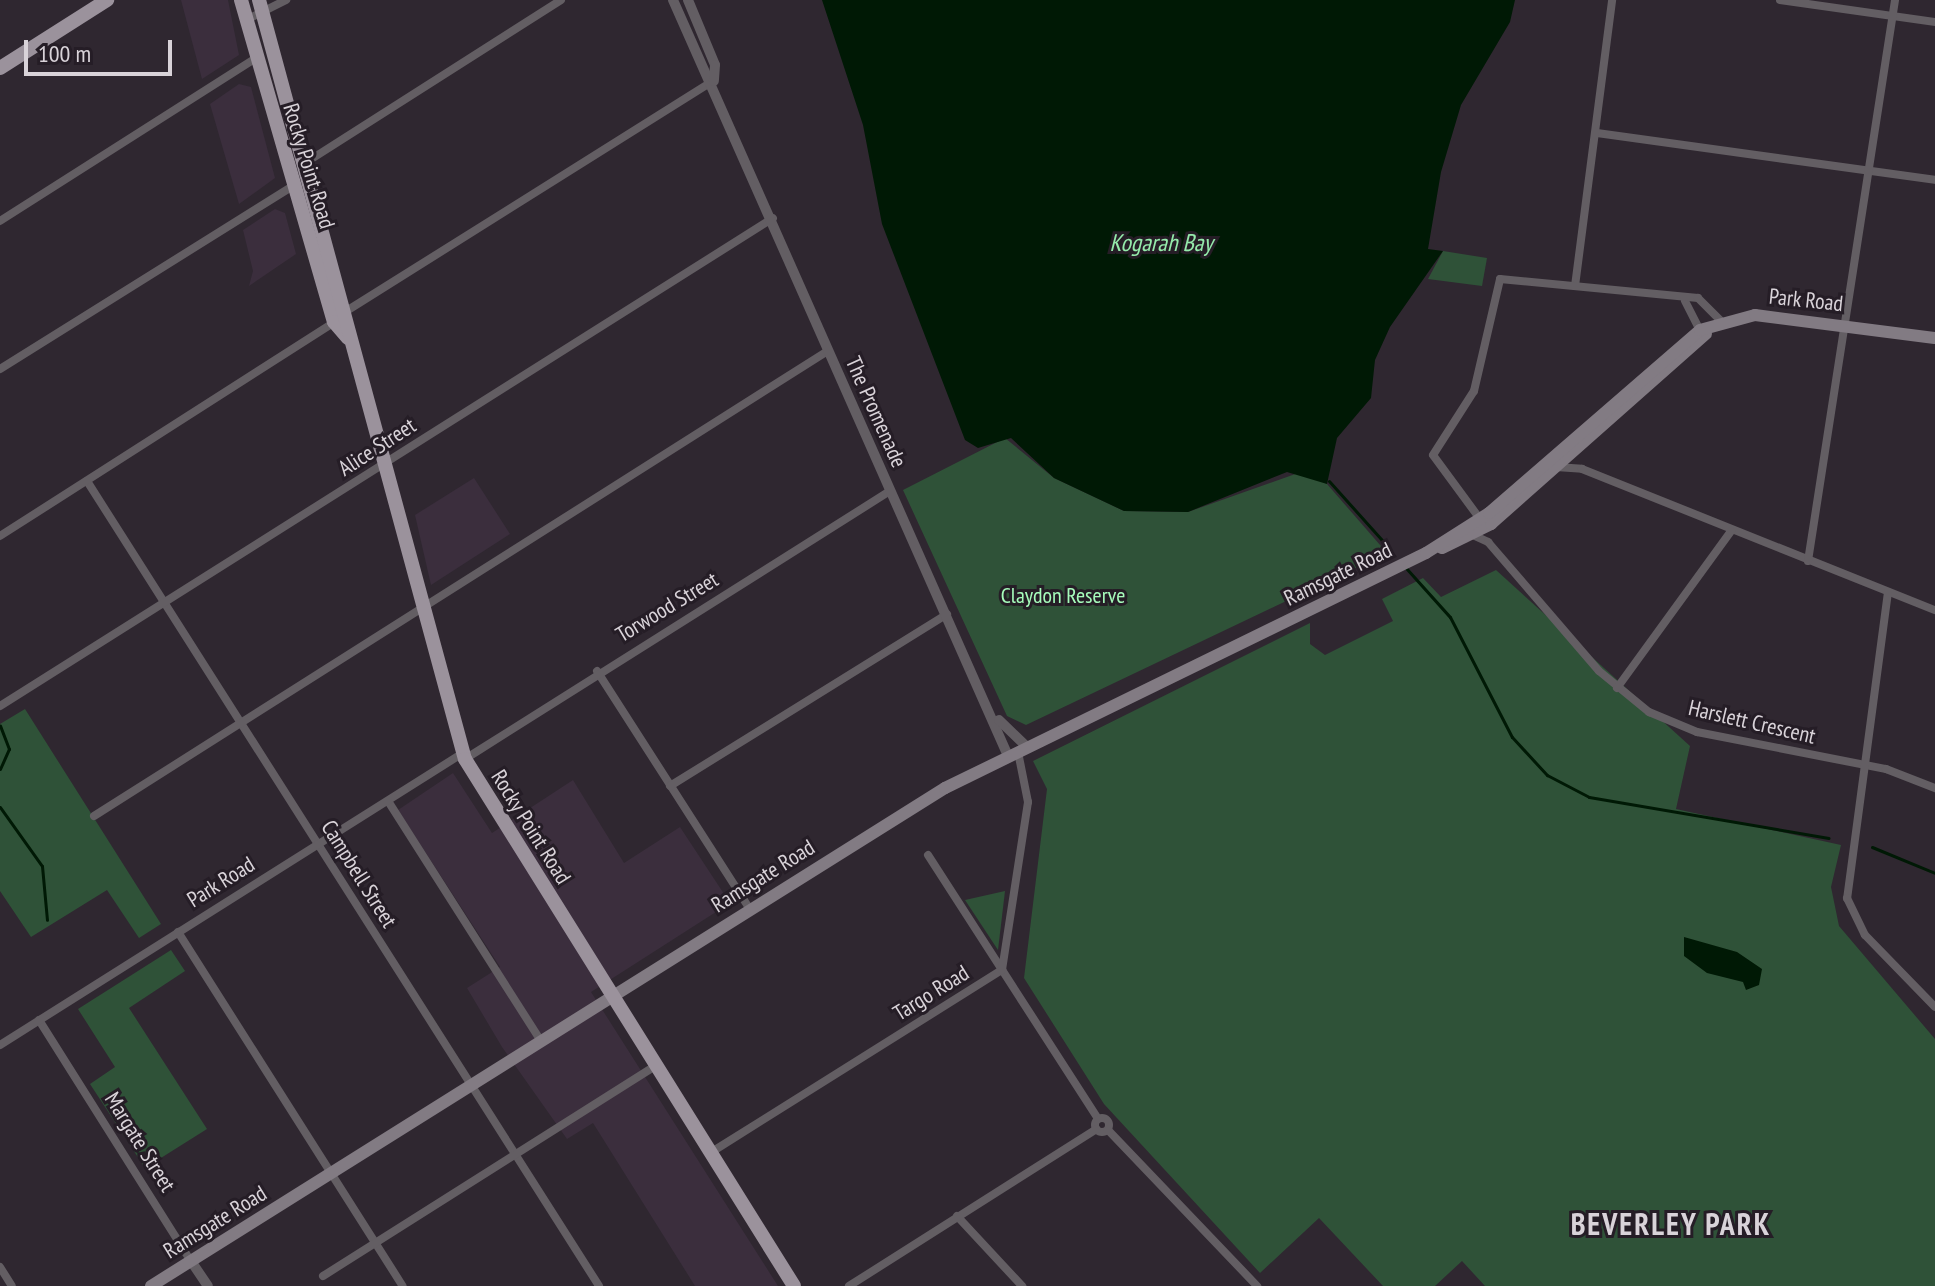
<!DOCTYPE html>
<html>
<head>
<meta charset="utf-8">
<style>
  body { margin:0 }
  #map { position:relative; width:1935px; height:1286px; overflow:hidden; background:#2f2730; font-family:"PT Sans Narrow",sans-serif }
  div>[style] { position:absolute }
  .built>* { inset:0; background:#3b2e3d }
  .green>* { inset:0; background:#2f5238 }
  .water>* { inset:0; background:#001905 }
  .stream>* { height:3px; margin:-1.5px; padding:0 1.5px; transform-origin:1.5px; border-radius:1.5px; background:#001905 }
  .minor>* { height:8px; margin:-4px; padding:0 4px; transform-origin:4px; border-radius:4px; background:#635e63 }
  .minor>.ring { margin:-4px; padding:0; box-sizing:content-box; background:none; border:8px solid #635e63; border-radius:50% }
  .tertiary>* { height:10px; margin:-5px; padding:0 5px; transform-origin:5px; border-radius:5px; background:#635e63 }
  .secondary>* { height:12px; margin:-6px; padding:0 6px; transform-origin:6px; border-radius:6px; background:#827b83 }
  .primary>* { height:14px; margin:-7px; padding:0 7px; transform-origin:7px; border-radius:7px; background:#9b929c }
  span { translate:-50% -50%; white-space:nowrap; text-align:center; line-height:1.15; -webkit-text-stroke:6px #251d26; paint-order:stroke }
  .street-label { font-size:22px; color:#d9d3d9 }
  .park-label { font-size:22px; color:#a6fcbb }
  .water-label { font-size:24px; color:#95eaab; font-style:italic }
  .district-label { font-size:30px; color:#d9d3d9; font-weight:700; letter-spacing:2px }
  .scale { position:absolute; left:24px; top:40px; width:148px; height:36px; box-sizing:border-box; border:4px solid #d9d3d9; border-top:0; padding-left:10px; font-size:24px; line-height:28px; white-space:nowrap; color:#d9d3d9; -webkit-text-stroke:6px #251d26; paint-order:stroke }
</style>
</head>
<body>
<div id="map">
  <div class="built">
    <div style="clip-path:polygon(181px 0,228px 0,239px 55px,202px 79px)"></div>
    <div style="clip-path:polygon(239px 84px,251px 87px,275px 178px,239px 204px,210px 104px)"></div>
    <div style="clip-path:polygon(275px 209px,285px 213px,296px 254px,249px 286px,253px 271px,243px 230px)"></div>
    <div style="clip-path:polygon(474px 478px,510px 534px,431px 585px,415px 515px)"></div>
    <div style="clip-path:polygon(453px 773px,492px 833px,573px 780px,624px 863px,680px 827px,730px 903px,591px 992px,778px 1286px,695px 1286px,593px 1123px,567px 1139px,502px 1047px,467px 988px,500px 967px,398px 810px)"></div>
  </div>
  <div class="green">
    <div style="clip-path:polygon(1443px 251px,1487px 258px,1482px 286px,1428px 279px)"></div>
    <div style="clip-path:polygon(1005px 438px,1054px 478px,1124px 511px,1188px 512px,1301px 472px,1327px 484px,1387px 553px,1026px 725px,1007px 716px,903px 490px)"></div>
    <div style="clip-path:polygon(1496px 570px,1690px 746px,1676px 809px,1841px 845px,1831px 887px,1839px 926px,1935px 1039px,1935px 1286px,1485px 1286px,1462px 1261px,1435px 1286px,1383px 1286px,1319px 1218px,1260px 1273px,1104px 1104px,1024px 978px,1047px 789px,1033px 761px,1310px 623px,1310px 644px,1325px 655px,1393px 621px,1382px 599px,1423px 578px,1441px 597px)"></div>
    <div style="clip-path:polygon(25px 709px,161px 924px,139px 938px,107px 890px,31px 937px,0 891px,0 724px)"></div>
    <div style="clip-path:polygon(1005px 891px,998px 950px,965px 900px)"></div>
    <div style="clip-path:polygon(171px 950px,185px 971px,129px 1008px,207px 1129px,145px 1168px,90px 1084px,115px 1067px,78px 1009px)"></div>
  </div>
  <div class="water">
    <div style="clip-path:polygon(822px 0,1515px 0,1510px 22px,1461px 105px,1441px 172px,1428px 249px,1443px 251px,1390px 327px,1375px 360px,1371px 398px,1337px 438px,1327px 484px,1287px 472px,1188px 512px,1124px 511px,1054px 478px,1011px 438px,978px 448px,965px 440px,882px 224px,863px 125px)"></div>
    <div style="clip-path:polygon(1684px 937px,1737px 952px,1762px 969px,1759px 985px,1746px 990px,1743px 982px,1707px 973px,1684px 956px)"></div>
  </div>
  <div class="stream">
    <div style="left:1329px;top:481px;width:91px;rotate:48.1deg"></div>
    <div style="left:1406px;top:568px;width:66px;rotate:48.1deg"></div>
    <div style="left:1450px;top:617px;width:135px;rotate:62.7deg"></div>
    <div style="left:1512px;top:737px;width:52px;rotate:47.4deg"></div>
    <div style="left:1547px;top:775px;width:47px;rotate:27.6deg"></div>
    <div style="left:1589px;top:797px;width:243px;rotate:9.7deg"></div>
    <div style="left:0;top:769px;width:22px;rotate:-66deg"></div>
    <div style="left:9px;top:749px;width:25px;rotate:-111deg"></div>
    <div style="left:0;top:807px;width:72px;rotate:54.6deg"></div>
    <div style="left:42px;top:866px;width:54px;rotate:84.7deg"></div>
    <div style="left:1872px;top:847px;width:68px;rotate:22.4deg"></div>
  </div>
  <div class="minor">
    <div style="left:1780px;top:0;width:157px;rotate:8.1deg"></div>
    <div style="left:246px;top:20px;width:45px;rotate:-26.6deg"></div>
    <div style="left:1597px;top:133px;width:341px;rotate:7.9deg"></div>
    <div style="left:302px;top:165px;width:307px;rotate:-32.5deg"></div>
    <div style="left:0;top:221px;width:301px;rotate:-32.5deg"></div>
    <div style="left:1575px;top:286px;width:288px;rotate:-82.6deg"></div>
    <div style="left:1685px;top:301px;width:33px;rotate:63deg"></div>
    <div style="left:348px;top:310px;width:431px;rotate:-32.1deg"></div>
    <div style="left:0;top:369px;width:343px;rotate:-32deg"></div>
    <div style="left:1556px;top:467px;width:26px;rotate:4deg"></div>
    <div style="left:1582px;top:469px;width:380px;rotate:21.8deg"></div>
    <div style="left:87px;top:481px;width:954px;rotate:57.54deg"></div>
    <div style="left:1480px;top:519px;width:79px;rotate:-126.3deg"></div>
    <div style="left:1433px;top:455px;width:76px;rotate:-57.4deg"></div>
    <div style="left:1474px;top:391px;width:115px;rotate:-76.9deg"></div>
    <div style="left:1500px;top:279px;width:199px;rotate:5.5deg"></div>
    <div style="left:1698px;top:298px;width:33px;rotate:45deg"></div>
    <div style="left:1473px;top:535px;width:17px;rotate:25deg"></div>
    <div style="left:1488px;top:542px;width:170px;rotate:49.3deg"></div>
    <div style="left:1599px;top:671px;width:65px;rotate:39.4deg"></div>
    <div style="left:1649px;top:712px;width:52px;rotate:22.6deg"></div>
    <div style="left:1697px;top:732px;width:193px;rotate:11.1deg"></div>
    <div style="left:1886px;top:769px;width:53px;rotate:21.2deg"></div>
    <div style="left:0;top:536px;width:397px;rotate:-32.6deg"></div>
    <div style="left:1808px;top:561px;width:568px;rotate:-81.18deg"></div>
    <div style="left:1888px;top:592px;width:309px;rotate:97.6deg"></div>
    <div style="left:1847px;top:898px;width:41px;rotate:64.1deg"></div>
    <div style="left:1865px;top:935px;width:100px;rotate:45.8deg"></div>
    <div style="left:597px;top:671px;width:282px;rotate:57.3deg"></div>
    <div style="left:1617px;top:688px;width:194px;rotate:-54deg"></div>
    <div style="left:0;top:706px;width:914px;rotate:-32.26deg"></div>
    <div style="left:465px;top:759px;width:502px;rotate:-32.24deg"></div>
    <div style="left:670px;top:786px;width:326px;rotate:-31.8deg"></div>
    <div style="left:388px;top:801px;width:283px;rotate:57.5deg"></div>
    <div style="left:94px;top:816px;width:867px;rotate:-32.37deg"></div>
    <div style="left:928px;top:855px;width:314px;rotate:57.2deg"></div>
    <div style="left:178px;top:932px;width:419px;rotate:57.6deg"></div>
    <div style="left:39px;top:1020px;width:285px;rotate:57.8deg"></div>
    <div style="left:0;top:1045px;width:547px;rotate:-32.24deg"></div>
    <div class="ring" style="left:1095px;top:1118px;width:6px;height:6px"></div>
    <div style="left:1108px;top:1130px;width:216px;rotate:46.3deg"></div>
    <div style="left:710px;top:1153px;width:345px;rotate:-32.1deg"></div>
    <div style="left:1002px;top:970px;width:170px;rotate:-81.2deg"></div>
    <div style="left:1028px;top:802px;width:51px;rotate:-101.3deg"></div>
    <div style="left:957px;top:1216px;width:96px;rotate:47.1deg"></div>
    <div style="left:0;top:1267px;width:22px;rotate:58deg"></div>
    <div style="left:323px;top:1276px;width:393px;rotate:-32.3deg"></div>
    <div style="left:849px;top:1286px;width:293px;rotate:-32.4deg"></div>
  </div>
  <div class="tertiary">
    <div style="left:673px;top:0;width:827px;rotate:66.1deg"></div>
    <div style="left:688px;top:0;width:70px;rotate:67.4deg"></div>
    <div style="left:715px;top:65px;width:16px;rotate:94deg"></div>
    <div style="left:999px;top:720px;width:39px;rotate:44deg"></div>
    <div style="left:191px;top:1261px;width:30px;rotate:56deg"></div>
  </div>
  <div class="secondary">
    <div style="left:1442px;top:548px;width:55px;rotate:-26.1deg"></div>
    <div style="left:1491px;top:524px;width:287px;rotate:-41.5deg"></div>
    <div style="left:151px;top:1286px;width:937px;rotate:-32.1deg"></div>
    <div style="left:945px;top:788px;width:535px;rotate:-26.04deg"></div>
    <div style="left:1426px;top:553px;width:75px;rotate:-32.4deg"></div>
    <div style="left:1489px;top:513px;width:279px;rotate:-40.9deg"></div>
    <div style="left:1700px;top:330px;width:57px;rotate:-15.3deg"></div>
    <div style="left:1755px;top:315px;width:181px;rotate:7.3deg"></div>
  </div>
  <div class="primary">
    <div style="left:241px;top:0;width:335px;rotate:73.9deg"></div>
    <div style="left:334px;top:322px;width:21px;rotate:49deg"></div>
    <div style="left:259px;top:0;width:786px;rotate:74.82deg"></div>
    <div style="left:465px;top:759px;width:621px;rotate:58.02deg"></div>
    <div style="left:0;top:68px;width:127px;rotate:-32.4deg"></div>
  </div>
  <div class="street-label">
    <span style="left:309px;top:166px;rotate:73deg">Rocky Point Road</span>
    <span style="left:1806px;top:300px;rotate:6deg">Park Road</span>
    <span style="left:876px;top:412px;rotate:66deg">The Promenade</span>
    <span style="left:377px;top:447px;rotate:-33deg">Alice Street</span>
    <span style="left:1338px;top:574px;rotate:-26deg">Ramsgate Road</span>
    <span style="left:667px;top:607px;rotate:-31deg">Torwood Street</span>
    <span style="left:1752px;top:722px;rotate:13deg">Harslett Crescent</span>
    <span style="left:531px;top:827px;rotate:58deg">Rocky Point Road</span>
    <span style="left:359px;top:874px;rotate:58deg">Campbell Street</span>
    <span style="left:763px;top:876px;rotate:-32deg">Ramsgate Road</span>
    <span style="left:221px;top:882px;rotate:-32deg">Park Road</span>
    <span style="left:931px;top:993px;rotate:-32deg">Targo Road</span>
    <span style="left:140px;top:1142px;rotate:58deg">Margate Street</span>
    <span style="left:215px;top:1222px;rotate:-32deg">Ramsgate Road</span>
  </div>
  <div class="park-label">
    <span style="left:1063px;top:596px">Claydon Reserve</span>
  </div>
  <div class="water-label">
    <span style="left:1161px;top:243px">Kogarah Bay</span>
  </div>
  <div class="district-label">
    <span style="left:1671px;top:1224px">BEVERLEY PARK</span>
  </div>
  <div class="scale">100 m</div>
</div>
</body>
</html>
